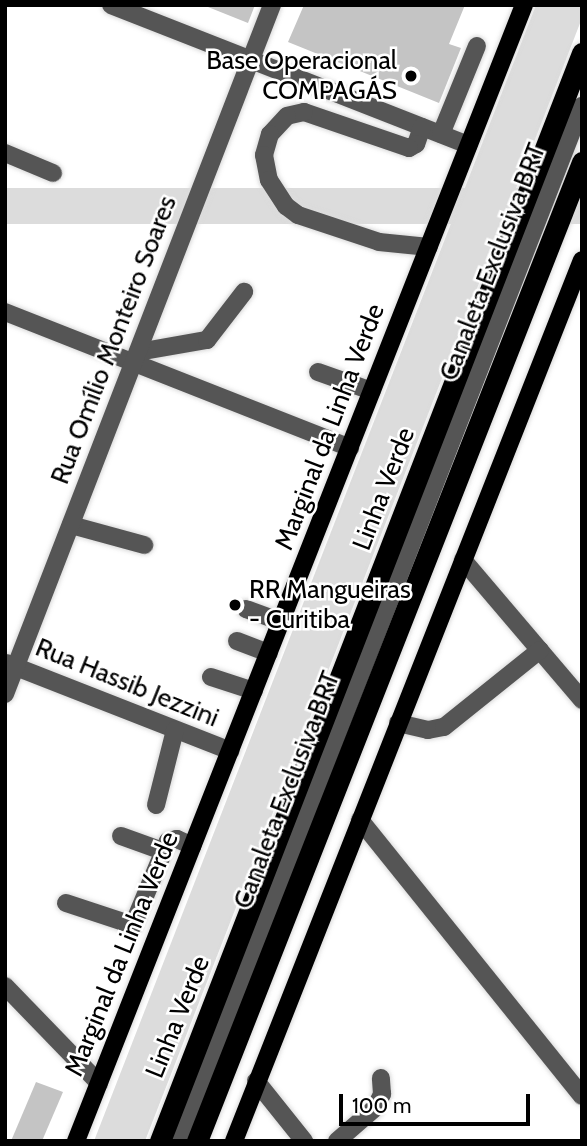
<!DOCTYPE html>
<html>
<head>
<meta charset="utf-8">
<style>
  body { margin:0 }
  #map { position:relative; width:587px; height:1146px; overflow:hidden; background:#fff; font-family:Cabin,sans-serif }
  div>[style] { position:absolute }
  .green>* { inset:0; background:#dcdcdc; transform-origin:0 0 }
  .building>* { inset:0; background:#c4c4c4 }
  .roads { filter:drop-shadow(0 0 2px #dbdbdb) drop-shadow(0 0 2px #dbdbdb) }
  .minor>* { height:18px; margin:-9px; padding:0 9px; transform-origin:9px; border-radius:9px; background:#555 }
  .major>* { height:18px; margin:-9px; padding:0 9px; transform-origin:9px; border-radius:9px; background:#000 }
  .highway>* { height:21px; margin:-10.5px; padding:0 10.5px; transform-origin:10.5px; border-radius:10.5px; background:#000 }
  .dots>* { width:19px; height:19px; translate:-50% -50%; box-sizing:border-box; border:4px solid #fff; border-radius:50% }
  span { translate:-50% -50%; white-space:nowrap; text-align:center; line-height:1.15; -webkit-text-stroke:5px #fff; paint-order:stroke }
  .poi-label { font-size:26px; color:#000 }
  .right { translate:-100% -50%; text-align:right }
  .left { translate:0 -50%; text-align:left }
  .street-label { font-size:26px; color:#000 }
  .frame { position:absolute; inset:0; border:7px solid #000; pointer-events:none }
  .scale { position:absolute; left:339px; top:1094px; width:191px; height:32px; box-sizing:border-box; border:4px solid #000; border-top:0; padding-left:9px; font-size:21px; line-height:24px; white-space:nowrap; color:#000; -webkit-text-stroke:5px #fff; paint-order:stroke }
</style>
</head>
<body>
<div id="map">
  <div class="green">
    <div style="clip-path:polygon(536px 5px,582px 5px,582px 18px,550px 101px,145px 1141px,94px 1141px)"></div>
    <div style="left:582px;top:188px;width:36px;height:1023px;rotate:90deg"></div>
  </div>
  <div class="building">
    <div style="clip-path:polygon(203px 5px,255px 5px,248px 23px)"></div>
    <div style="clip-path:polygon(304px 5px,465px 5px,449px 44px,461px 48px,439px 103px,288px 42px)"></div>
    <div style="clip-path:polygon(36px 1082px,63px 1092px,42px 1141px,11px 1141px)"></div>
  </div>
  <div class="roads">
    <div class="minor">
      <div style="left:111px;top:5px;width:384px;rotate:21.4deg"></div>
      <div style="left:422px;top:127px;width:18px;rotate:109deg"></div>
      <div style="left:416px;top:144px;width:8px;rotate:150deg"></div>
      <div style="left:409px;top:148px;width:111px;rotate:-161.1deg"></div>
      <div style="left:304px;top:112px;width:17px;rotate:167deg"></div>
      <div style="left:287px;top:116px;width:25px;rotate:133deg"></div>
      <div style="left:270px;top:134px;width:22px;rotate:106deg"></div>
      <div style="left:264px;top:155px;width:25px;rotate:79deg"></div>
      <div style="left:269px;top:180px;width:31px;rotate:57deg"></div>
      <div style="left:286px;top:206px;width:15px;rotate:37deg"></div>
      <div style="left:298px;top:215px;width:85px;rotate:18.4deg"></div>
      <div style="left:379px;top:242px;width:50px;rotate:5.7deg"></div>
      <div style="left:441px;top:134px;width:95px;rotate:-67.8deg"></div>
      <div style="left:5px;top:153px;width:52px;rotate:22.6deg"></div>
      <div style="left:5px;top:312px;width:371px;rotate:21.5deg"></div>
      <div style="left:138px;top:352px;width:70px;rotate:-9.9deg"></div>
      <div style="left:207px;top:340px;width:61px;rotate:-52.4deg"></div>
      <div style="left:318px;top:372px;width:57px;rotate:19.4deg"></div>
      <div style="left:71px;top:525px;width:76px;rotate:15.3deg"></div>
      <div style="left:463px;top:560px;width:184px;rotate:49.6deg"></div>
      <div style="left:246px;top:609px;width:37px;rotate:20deg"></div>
      <div style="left:237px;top:641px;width:34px;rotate:21deg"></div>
      <div style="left:6px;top:663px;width:241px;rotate:21.4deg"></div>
      <div style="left:211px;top:677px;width:45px;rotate:18deg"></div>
      <div style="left:5px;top:694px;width:739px;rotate:-68.82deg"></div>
      <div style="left:398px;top:723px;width:31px;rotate:13deg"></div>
      <div style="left:428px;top:730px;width:16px;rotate:-11deg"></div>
      <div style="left:444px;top:727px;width:123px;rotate:-38.7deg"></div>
      <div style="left:156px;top:805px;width:77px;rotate:-75.8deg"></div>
      <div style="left:360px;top:820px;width:354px;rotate:51.2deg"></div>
      <div style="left:121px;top:836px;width:45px;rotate:19.7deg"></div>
      <div style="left:66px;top:903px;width:71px;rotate:18.2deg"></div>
      <div style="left:133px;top:925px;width:91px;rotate:-67.4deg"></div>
      <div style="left:168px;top:841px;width:9px;rotate:-13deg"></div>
      <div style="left:177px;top:839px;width:17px;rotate:24deg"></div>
      <div style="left:5px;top:986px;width:135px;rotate:45.9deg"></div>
      <div style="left:256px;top:1081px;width:77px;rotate:51.3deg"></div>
      <div style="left:179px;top:1141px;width:1111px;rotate:-68.73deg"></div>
      <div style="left:337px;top:1141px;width:50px;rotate:-41deg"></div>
      <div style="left:375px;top:1108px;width:16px;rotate:-63deg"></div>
      <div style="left:382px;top:1094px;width:16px;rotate:-94deg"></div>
    </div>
    <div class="major">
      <div style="left:76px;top:1141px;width:1221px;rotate:-68.48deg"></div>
      <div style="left:234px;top:1141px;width:947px;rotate:-68.45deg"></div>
    </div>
    <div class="highway">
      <div style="left:160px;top:1141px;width:1167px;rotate:-68.8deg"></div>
      <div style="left:197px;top:1141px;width:1052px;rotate:-68.53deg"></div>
    </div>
  </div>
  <div class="dots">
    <div style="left:411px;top:76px;background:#000"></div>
    <div style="left:235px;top:605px;background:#000"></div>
  </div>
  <div class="poi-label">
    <span class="right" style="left:397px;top:76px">Base Operacional<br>COMPAGÁS</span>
    <span class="left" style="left:249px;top:605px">RR Mangueiras<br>- Curitiba</span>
  </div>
  <div class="street-label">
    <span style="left:493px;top:262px;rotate:-69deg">Canaleta Exclusiva BRT</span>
    <span style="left:114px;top:340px;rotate:-69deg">Rua Omílio Monteiro Soares</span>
    <span style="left:330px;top:427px;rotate:-69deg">Marginal da Linha Verde</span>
    <span style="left:384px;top:489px;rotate:-69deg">Linha Verde</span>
    <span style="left:127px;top:683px;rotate:22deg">Rua Hassib Jezzini</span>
    <span style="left:287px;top:790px;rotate:-69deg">Canaleta Exclusiva BRT</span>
    <span style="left:122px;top:954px;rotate:-68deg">Marginal da Linha Verde</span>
    <span style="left:178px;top:1017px;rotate:-68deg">Linha Verde</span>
  </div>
  <div class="frame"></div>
  <div class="scale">100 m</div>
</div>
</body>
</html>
